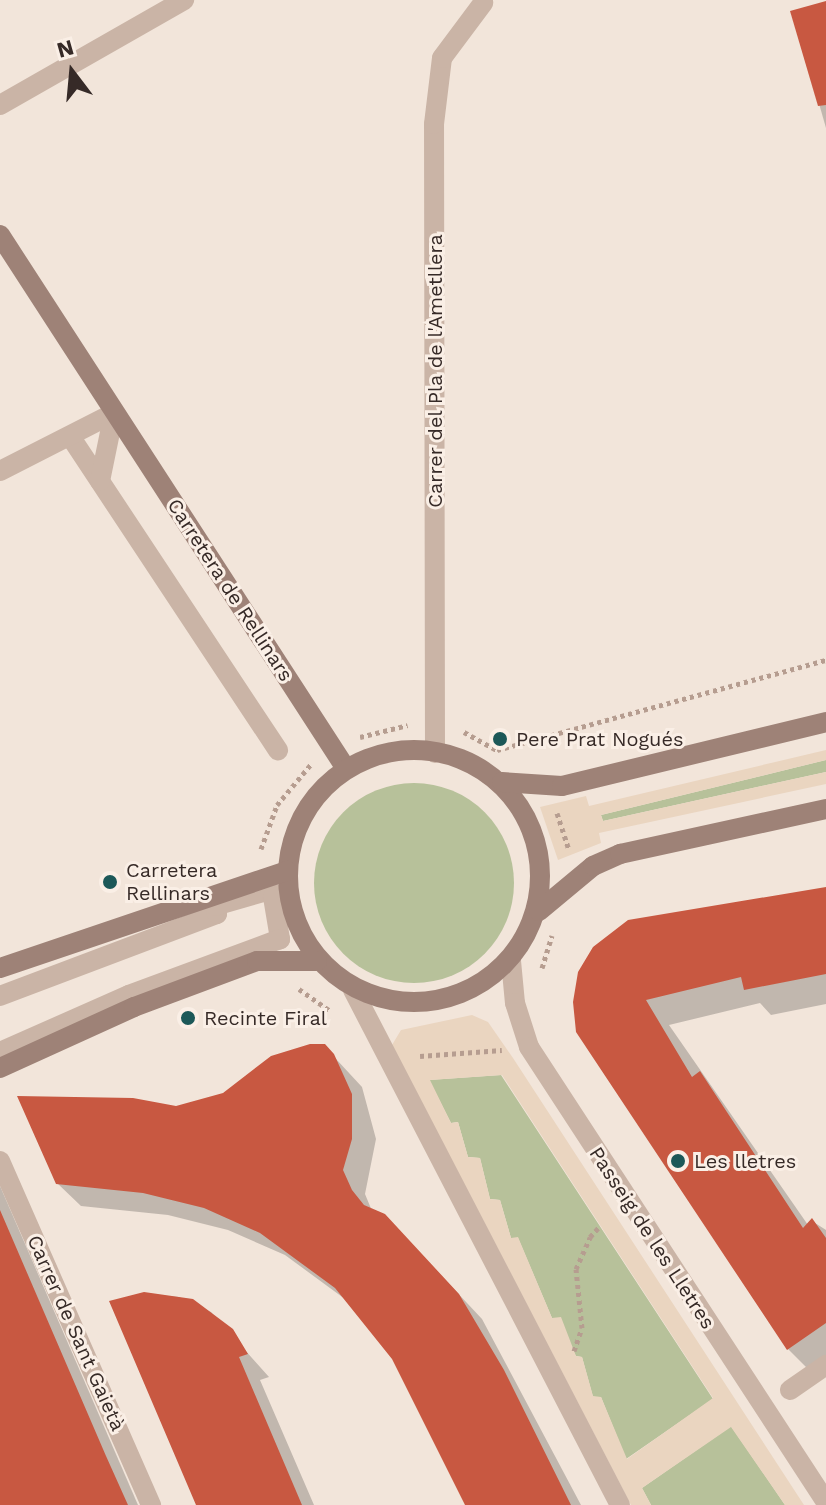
<!DOCTYPE html>
<html>
<head>
<meta charset="utf-8">
<style>
  body { margin:0 }
  #map { position:relative; width:826px; height:1505px; overflow:hidden; background:#f2e5da; font-family:"Work Sans",sans-serif }
  div>[style] { position:absolute }
  .green>* { inset:0; background:#b7c19a }
  .round { border-radius:50% }
  .plaza>* { inset:0; background:#ead5c0 }
  .shadow>* { inset:0; background:#0003 }
  .building>* { inset:0; background:#c85841 }
  .path>* { height:5px; margin-top:-2.5px; transform-origin:0; background:repeating-linear-gradient(90deg,#b69d90 0 4px,transparent 0 8px) }
  .street>* { height:20px; margin:-10px; padding:0 10px; transform-origin:10px; border-radius:10px; background:#cab4a6 }
  .secondary>* { height:20px; margin:-10px; padding:0 10px; transform-origin:10px; border-radius:10px; background:#9e8277 }
  .secondary>.ring { margin:-10px; padding:0; box-sizing:content-box; background:none; border:20px solid #9e8277; border-radius:50% }
  .dots>* { width:22px; height:22px; translate:-50% -50%; box-sizing:border-box; border:4px solid #faefe6; border-radius:50% }
  span { translate:-50% -50%; white-space:nowrap; text-align:center; line-height:1.15; -webkit-text-stroke:6px #faefe6; paint-order:stroke }
  .street-label { font-size:20px; color:#362a27 }
  .poi-label { font-size:20px; color:#362a27 }
  .left { translate:0 -50%; text-align:left }
  .north { position:absolute; left:32px; top:32px; width:80px; height:80px; -webkit-text-stroke:6px #faefe6; paint-order:stroke; rotate:344deg; font-size:22px; font-weight:700; line-height:32px; text-align:center; color:#362a27 }
  .north::after { content:''; display:block; margin:auto; width:28px; height:36px; background:#362a27; clip-path:polygon(50% 0,100% 100%,50% 72%,0 100%) }
</style>
</head>
<body>
<div id="map">
  <div class="green">
    <div style="clip-path:polygon(826px 760px,826px 772px,603px 821px,601px 815px)"></div>
    <div class="round" style="left:314px;top:783px;width:200px;height:200px"></div>
    <div style="clip-path:polygon(501px 1075px,713px 1399px,626px 1459px,601px 1397px,593px 1397px,582px 1357px,576px 1356px,552px 1318px,518px 1238px,511px 1238px,500px 1200px,490px 1199px,480px 1158px,468px 1157px,458px 1122px,451px 1123px,429px 1080px)"></div>
    <div style="clip-path:polygon(731px 1426px,785px 1505px,651px 1505px,642px 1488px)"></div>
  </div>
  <div class="plaza">
    <div style="clip-path:polygon(826px 750px,826px 760px,601px 815px,603px 821px,826px 772px,826px 784px,599px 833px,601px 843px,558px 860px,540px 807px,586px 796px,589px 806px)"></div>
    <div style="clip-path:polygon(evenodd,472px 1015px,488px 1022px,513px 1058px,804px 1505px,785px 1505px,731px 1427px,642px 1488px,651px 1505px,631px 1505px,392px 1045px,401px 1030px,472px 1015px,502px 1075px,713px 1398px,627px 1459px,601px 1397px,593px 1396px,582px 1357px,576px 1356px,561px 1317px,552px 1318px,518px 1237px,511px 1238px,500px 1200px,490px 1199px,480px 1158px,468px 1157px,458px 1122px,451px 1123px,430px 1080px,502px 1075px)"></div>
  </div>
  <div class="shadow">
    <div style="clip-path:polygon(826px 3px,826px 128px,793px 13px)"></div>
    <div style="clip-path:polygon(826px 889px,826px 1004px,771px 1015px,760px 1003px,669px 1025px,808px 1225px,812px 1221px,826px 1230px,826px 1365px,813px 1374px,788px 1349px,578px 1031px)"></div>
    <div style="clip-path:polygon(324px 1046px,362px 1087px,376px 1139px,365px 1194px,372px 1211px,407px 1239px,482px 1319px,581px 1505px,467px 1505px,394px 1358px,349px 1302px,285px 1255px,228px 1230px,168px 1215px,81px 1206px,57px 1183px,176px 1108px,224px 1094px)"></div>
    <div style="clip-path:polygon(0 1186px,138px 1505px,0 1505px)"></div>
    <div style="clip-path:polygon(144px 1294px,179px 1297px,211px 1312px,269px 1377px,260px 1380px,314px 1505px,198px 1505px)"></div>
  </div>
  <div class="building">
    <div style="clip-path:polygon(826px 1px,826px 105px,818px 106px,790px 11px)"></div>
    <div style="clip-path:polygon(826px 887px,826px 974px,744px 990px,741px 977px,646px 1000px,692px 1077px,700px 1071px,803px 1228px,812px 1218px,826px 1238px,826px 1323px,787px 1350px,576px 1032px,573px 1002px,578px 972px,593px 947px,628px 920px)"></div>
    <div style="clip-path:polygon(310px 1044px,325px 1044px,334px 1054px,352px 1094px,352px 1139px,343px 1170px,352px 1190px,364px 1205px,385px 1214px,459px 1294px,504px 1370px,571px 1505px,465px 1505px,392px 1359px,335px 1288px,260px 1233px,204px 1208px,143px 1193px,56px 1184px,17px 1096px,133px 1098px,176px 1106px,223px 1093px,271px 1056px)"></div>
    <div style="clip-path:polygon(0 1210px,106px 1456px,128px 1505px,0 1505px)"></div>
    <div style="clip-path:polygon(144px 1292px,193px 1299px,233px 1329px,248px 1354px,239px 1357px,302px 1505px,196px 1505px,109px 1301px)"></div>
  </div>
  <div class="path">
    <div style="left:464px;top:732px;width:38px;rotate:29deg"></div>
    <div style="left:497px;top:750px;width:341px;rotate:-15.3deg"></div>
    <div style="left:360px;top:737px;width:49px;rotate:-14deg"></div>
    <div style="left:557px;top:813px;width:38px;rotate:72deg"></div>
    <div style="left:261px;top:849px;width:47px;rotate:-70deg"></div>
    <div style="left:277px;top:805px;width:55px;rotate:-50.2deg"></div>
    <div style="left:542px;top:968px;width:34px;rotate:-73deg"></div>
    <div style="left:299px;top:989px;width:37px;rotate:35deg"></div>
    <div style="left:420px;top:1056px;width:82px;rotate:-4.2deg"></div>
    <div style="left:574px;top:1351px;width:24px;rotate:-71deg"></div>
    <div style="left:582px;top:1328px;width:59px;rotate:-95.8deg"></div>
    <div style="left:576px;top:1269px;width:35px;rotate:-66deg"></div>
    <div style="left:590px;top:1237px;width:15px;rotate:-48deg"></div>
  </div>
  <div class="street">
    <div style="left:0;top:105px;width:212px;rotate:-29.7deg"></div>
    <div style="left:70px;top:436px;width:377px;rotate:56.5deg"></div>
    <div style="left:0;top:471px;width:128px;rotate:-27deg"></div>
    <div style="left:100px;top:481px;width:69px;rotate:-78.4deg"></div>
    <div style="left:435px;top:753px;width:629px;rotate:-90.09deg"></div>
    <div style="left:434px;top:124px;width:66px;rotate:-83.1deg"></div>
    <div style="left:442px;top:58px;width:69px;rotate:-53.3deg"></div>
    <div style="left:511px;top:961px;width:42px;rotate:84.6deg"></div>
    <div style="left:515px;top:1003px;width:46px;rotate:72.3deg"></div>
    <div style="left:529px;top:1047px;width:543px;rotate:56.87deg"></div>
    <div style="left:353px;top:990px;width:580px;rotate:62.6deg"></div>
    <div style="left:0;top:996px;width:232px;rotate:-20.7deg"></div>
    <div style="left:217px;top:914px;width:8px;rotate:-104deg"></div>
    <div style="left:215px;top:906px;width:57px;rotate:-16.2deg"></div>
    <div style="left:270px;top:890px;width:8px;rotate:67deg"></div>
    <div style="left:273px;top:897px;width:43px;rotate:80.5deg"></div>
    <div style="left:280px;top:939px;width:161px;rotate:159.7deg"></div>
    <div style="left:129px;top:995px;width:141px;rotate:156.2deg"></div>
    <div style="left:0;top:1161px;width:376px;rotate:66.3deg"></div>
    <div style="left:790px;top:1390px;width:44px;rotate:-34.8deg"></div>
  </div>
  <div class="secondary">
    <div style="left:0;top:235px;width:634px;rotate:57.04deg"></div>
    <div class="ring" style="left:288px;top:750px;width:232px;height:232px"></div>
    <div style="left:502px;top:782px;width:60px;rotate:3.8deg"></div>
    <div style="left:562px;top:786px;width:272px;rotate:-13.6deg"></div>
    <div style="left:539px;top:911px;width:70px;rotate:-39.8deg"></div>
    <div style="left:593px;top:866px;width:30px;rotate:-24deg"></div>
    <div style="left:620px;top:854px;width:211px;rotate:-12.3deg"></div>
    <div style="left:0;top:968px;width:303px;rotate:-18.7deg"></div>
    <div style="left:0;top:1068px;width:147px;rotate:-24.5deg"></div>
    <div style="left:134px;top:1007px;width:131px;rotate:-20.5deg"></div>
    <div style="left:257px;top:961px;width:60px"></div>
  </div>
  <div class="dots">
    <div style="left:500px;top:739px;background:#1c5858"></div>
    <div style="left:110px;top:882px;background:#1c5858"></div>
    <div style="left:188px;top:1018px;background:#1c5858"></div>
    <div style="left:678px;top:1161px;background:#1c5858"></div>
  </div>
  <div class="street-label">
    <span style="left:435px;top:371px;rotate:-90deg">Carrer del Pla de l'Ametllera</span>
    <span style="left:230px;top:590px;rotate:57deg">Carretera de Rellinars</span>
    <span style="left:652px;top:1238px;rotate:57deg">Passeig de les Lletres</span>
    <span style="left:76px;top:1333px;rotate:66deg">Carrer de Sant Gaietà</span>
  </div>
  <div class="poi-label">
    <span class="left" style="left:516px;top:739px">Pere Prat Nogués</span>
    <span class="left" style="left:126px;top:882px">Carretera<br>Rellinars</span>
    <span class="left" style="left:204px;top:1018px">Recinte Firal</span>
    <span class="left" style="left:694px;top:1161px">Les lletres</span>
  </div>
  <div class="north">N</div>
</div>
</body>
</html>
